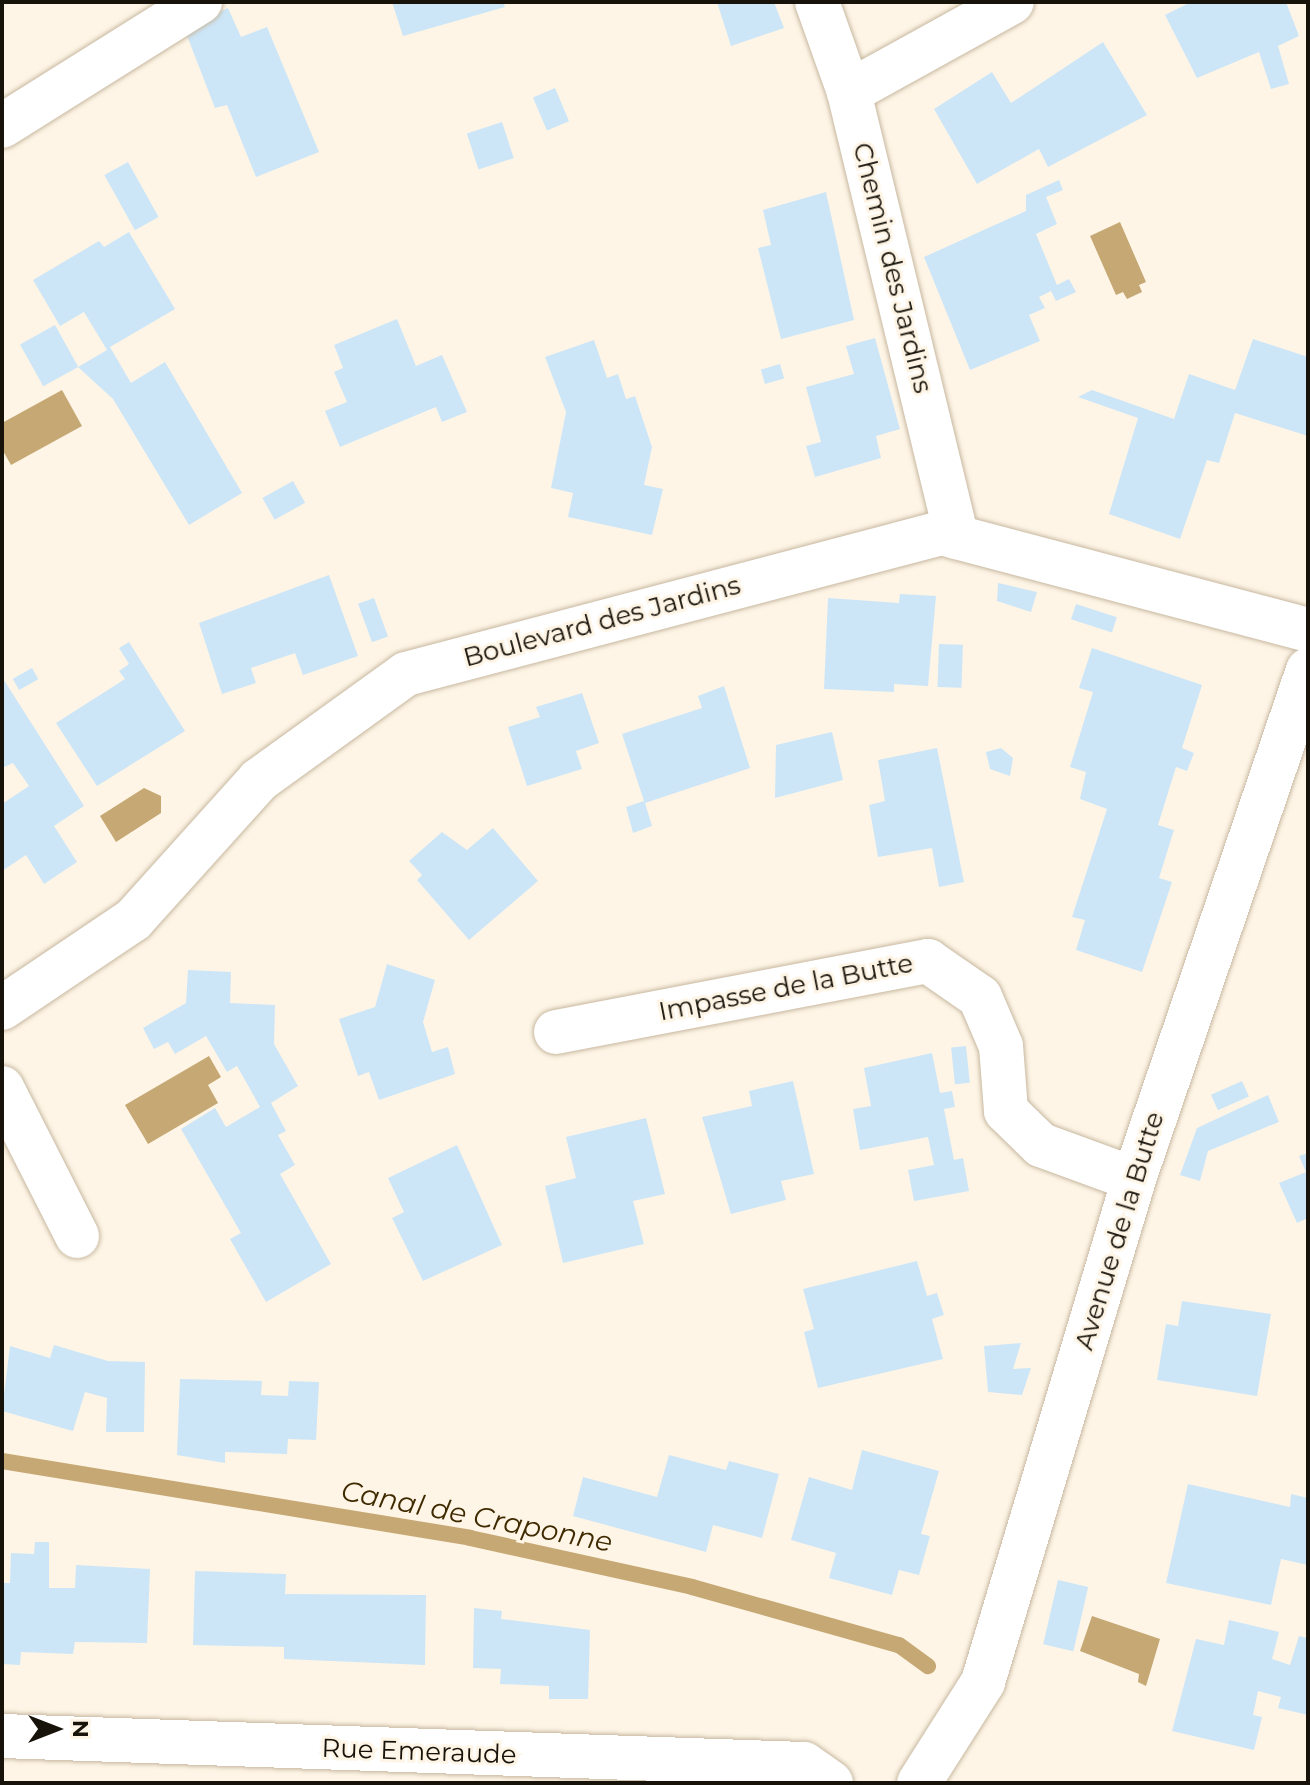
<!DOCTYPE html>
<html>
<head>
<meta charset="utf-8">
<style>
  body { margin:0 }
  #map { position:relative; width:1310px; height:1785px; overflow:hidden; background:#fef5e6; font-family:Montserrat,sans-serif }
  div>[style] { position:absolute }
  .water>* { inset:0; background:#c6a874 }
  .stream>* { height:16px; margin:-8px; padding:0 8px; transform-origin:8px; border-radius:8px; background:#c6a874 }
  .building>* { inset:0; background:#cce6f8; transform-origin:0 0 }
  .roads { filter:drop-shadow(0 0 2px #c7b8a0) drop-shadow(0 0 2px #c7b8a0) }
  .minor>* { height:44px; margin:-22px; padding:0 22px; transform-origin:22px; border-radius:22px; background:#fff }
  span { translate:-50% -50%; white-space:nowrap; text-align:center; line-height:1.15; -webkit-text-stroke:6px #fef5e6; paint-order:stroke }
  .street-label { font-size:26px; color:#18130a }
  .water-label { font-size:28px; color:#3f2a00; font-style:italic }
  .frame { position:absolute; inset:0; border:4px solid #18130a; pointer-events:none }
  .north { position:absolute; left:16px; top:1689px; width:80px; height:80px; -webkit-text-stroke:6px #fef5e6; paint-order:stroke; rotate:90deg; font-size:22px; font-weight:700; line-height:32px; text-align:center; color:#18130a }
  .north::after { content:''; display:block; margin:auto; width:28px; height:36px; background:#18130a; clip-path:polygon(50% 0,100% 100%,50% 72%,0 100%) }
</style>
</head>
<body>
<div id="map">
  <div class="water">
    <div style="clip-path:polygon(1120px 222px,1146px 282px,1139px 285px,1142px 292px,1127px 299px,1123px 292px,1116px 295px,1090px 236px)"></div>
    <div style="clip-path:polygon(62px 390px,82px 426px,11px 465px,2px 449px,2px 423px)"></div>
    <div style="clip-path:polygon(144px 788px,161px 796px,161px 813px,116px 842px,100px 816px)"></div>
    <div style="clip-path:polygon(209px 1056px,221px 1077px,208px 1085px,218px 1103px,148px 1144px,125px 1105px)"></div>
    <div style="clip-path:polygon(1092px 1616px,1160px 1639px,1146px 1686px,1138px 1682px,1139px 1674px,1080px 1651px)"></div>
  </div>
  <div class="stream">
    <div style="left:2px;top:1461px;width:474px;rotate:9.3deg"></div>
    <div style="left:470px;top:1538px;width:227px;rotate:12.4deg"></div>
    <div style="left:692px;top:1587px;width:215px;rotate:15.7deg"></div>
    <div style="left:899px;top:1645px;width:36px;rotate:36deg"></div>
  </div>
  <div class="building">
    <div style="clip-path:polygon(392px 2px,503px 2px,505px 7px,403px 36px)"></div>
    <div style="clip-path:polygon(717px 2px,774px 2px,784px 28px,731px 46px)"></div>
    <div style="clip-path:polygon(1191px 2px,1286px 2px,1299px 36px,1278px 46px,1289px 84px,1271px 89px,1259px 52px,1197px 78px,1165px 15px)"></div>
    <div style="clip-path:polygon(228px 8px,241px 37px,267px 27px,319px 152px,256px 177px,227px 105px,215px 108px,184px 28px)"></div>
    <div style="clip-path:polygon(1103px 42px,1147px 115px,1048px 167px,1039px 149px,977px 184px,934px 109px,992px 72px,1011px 103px)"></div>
    <div style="left:555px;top:88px;width:36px;height:24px;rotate:67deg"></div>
    <div style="left:502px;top:122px;width:38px;height:37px;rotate:72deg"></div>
    <div style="left:128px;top:162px;width:63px;height:27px;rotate:61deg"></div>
    <div style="clip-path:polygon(1059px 180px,1063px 190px,1046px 197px,1057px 224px,1036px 234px,1057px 285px,1069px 279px,1076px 292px,1056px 301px,1051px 291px,1039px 297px,1045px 308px,1029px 315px,1040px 341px,970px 370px,924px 257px,1026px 211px,1026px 195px)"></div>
    <div style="clip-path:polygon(826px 192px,854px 320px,781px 339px,758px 248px,771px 245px,763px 210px)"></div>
    <div style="clip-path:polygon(129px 232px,175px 309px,110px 347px,131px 383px,165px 362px,242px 493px,189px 525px,113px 399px,78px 367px,107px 350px,84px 312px,60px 326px,33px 280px,99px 241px,104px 247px)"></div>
    <div style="clip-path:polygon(397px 319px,416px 366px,442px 355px,467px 412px,442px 422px,436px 407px,340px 447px,325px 411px,347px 402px,334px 372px,343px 368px,334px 345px)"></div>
    <div style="left:55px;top:325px;width:48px;height:40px;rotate:61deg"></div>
    <div style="clip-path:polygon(875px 338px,900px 429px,876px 436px,881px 458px,815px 477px,806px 446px,821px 442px,806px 387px,854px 374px,846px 346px)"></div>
    <div style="clip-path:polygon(1253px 339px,1308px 357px,1308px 436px,1235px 413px,1219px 463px,1207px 460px,1180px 539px,1109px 514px,1138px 418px,1078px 397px,1092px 390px,1174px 419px,1189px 374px,1235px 390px)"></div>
    <div style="clip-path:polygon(594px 340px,607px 378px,618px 374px,626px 399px,635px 396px,652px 447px,644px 485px,663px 489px,652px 535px,568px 517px,573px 493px,551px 488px,566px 412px,545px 357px)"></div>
    <div style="left:780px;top:364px;width:15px;height:20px;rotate:74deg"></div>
    <div style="left:293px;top:481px;width:25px;height:35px;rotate:61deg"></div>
    <div style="clip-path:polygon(329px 575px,358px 656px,303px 675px,295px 653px,251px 668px,256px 683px,222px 694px,199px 623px)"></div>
    <div style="clip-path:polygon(998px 583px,1037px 592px,1031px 612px,997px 601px)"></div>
    <div style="clip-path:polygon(900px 594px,936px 596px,928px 686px,894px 684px,894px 692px,824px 689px,828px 598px,899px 603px)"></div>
    <div style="left:374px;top:598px;width:41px;height:17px;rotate:70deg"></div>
    <div style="left:1076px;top:604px;width:43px;height:16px;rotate:18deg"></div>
    <div style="clip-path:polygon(129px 642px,185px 731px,97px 786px,56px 723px,125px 679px,119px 671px,129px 664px,119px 648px)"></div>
    <div style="left:939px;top:644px;width:24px;height:43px;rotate:2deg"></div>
    <div style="clip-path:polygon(1092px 648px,1202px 685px,1182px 748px,1194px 753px,1187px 771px,1176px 767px,1158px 825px,1174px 830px,1159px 878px,1172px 882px,1142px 972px,1076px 950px,1085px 920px,1072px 917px,1107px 809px,1080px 799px,1086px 772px,1070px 767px,1093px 692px,1079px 688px)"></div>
    <div style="left:32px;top:668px;width:13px;height:22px;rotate:61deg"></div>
    <div style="clip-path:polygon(2px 677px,84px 806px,54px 826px,77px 862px,44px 884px,26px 855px,2px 871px,2px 804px,29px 786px,13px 763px,2px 768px)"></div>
    <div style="clip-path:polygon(724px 686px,750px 768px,645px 803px,652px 826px,633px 833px,626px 807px,644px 801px,622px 734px,702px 708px,698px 696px)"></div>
    <div style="clip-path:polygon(582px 693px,599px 743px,576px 751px,582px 769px,527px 786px,508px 727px,540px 717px,536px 707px)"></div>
    <div style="clip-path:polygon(832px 732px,843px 780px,775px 798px,776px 745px)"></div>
    <div style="clip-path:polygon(937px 748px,964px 882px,939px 887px,932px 848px,878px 857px,869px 805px,885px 801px,878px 760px)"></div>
    <div style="clip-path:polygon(1001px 748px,1013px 758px,1010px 776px,990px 769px,986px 752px)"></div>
    <div style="clip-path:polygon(493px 828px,538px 881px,469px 940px,417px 880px,422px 875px,409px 861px,442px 832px,467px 850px)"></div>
    <div style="clip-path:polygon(387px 964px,435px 980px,423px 1022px,432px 1052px,448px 1047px,455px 1074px,379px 1100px,369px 1072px,358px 1076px,339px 1019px,375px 1007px)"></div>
    <div style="clip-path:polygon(188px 970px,231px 972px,230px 1003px,275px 1005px,274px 1044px,298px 1086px,271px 1103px,286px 1131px,278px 1135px,295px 1165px,280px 1174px,331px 1264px,266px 1302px,230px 1239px,241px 1233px,181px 1129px,215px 1108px,226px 1127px,260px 1107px,237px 1066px,227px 1072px,206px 1036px,175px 1054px,168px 1042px,154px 1049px,143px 1028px,186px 1003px)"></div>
    <div style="left:966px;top:1046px;width:37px;height:15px;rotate:84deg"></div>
    <div style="clip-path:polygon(932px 1053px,940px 1093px,952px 1091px,955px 1107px,944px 1109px,954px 1160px,963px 1158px,969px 1191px,914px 1201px,908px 1170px,934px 1165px,928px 1137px,860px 1150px,853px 1109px,871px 1106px,864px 1068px)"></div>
    <div style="clip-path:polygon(793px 1081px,814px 1174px,781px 1181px,786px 1200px,731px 1214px,702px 1117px,752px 1106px,749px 1091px)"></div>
    <div style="left:1242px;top:1081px;width:17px;height:34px;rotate:66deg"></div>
    <div style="clip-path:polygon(1268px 1095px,1279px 1122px,1208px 1151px,1200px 1181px,1180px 1175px,1197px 1128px)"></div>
    <div style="clip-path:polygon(646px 1118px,665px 1194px,633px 1201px,644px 1244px,563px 1263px,545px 1186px,576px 1178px,566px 1137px)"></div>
    <div style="clip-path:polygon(457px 1145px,502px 1245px,423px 1281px,392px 1218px,404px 1212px,388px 1178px)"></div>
    <div style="clip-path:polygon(1308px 1153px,1308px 1218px,1297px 1223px,1279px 1183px,1306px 1172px,1299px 1156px)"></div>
    <div style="clip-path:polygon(917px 1261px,927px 1296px,937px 1293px,944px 1315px,932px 1319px,943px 1359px,818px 1388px,804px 1332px,814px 1329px,803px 1289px)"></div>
    <div style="clip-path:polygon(1182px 1301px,1271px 1314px,1257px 1396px,1157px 1380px,1166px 1324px,1178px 1326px)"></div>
    <div style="clip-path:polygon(1021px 1343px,1013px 1369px,1031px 1368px,1022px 1395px,988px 1392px,984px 1346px)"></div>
    <div style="clip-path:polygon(54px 1345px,108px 1361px,145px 1362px,144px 1432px,106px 1432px,107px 1398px,85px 1392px,73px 1431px,2px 1411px,10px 1346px,50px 1358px)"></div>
    <div style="clip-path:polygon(180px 1379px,262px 1381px,261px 1395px,288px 1396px,289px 1381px,319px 1382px,316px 1440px,288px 1439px,287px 1454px,225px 1452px,225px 1463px,177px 1455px)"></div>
    <div style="clip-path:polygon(862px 1450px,939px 1471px,921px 1534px,930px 1536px,919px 1575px,899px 1570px,892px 1595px,829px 1578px,836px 1553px,791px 1540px,809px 1477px,852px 1490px)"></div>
    <div style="clip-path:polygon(669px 1455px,726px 1470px,729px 1461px,779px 1474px,762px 1538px,713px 1525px,706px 1552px,573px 1516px,583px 1477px,657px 1497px)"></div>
    <div style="clip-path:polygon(1188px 1484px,1290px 1507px,1291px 1494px,1308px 1498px,1308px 1565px,1281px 1559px,1271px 1605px,1166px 1583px)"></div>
    <div style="clip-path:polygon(35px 1542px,49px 1542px,49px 1588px,75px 1588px,76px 1565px,150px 1569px,147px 1643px,75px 1642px,73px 1654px,21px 1652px,20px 1665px,2px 1664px,2px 1583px,10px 1583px,11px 1553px,34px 1554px)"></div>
    <div style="clip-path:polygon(195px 1571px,286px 1574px,285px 1594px,426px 1595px,425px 1665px,284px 1659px,284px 1647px,193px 1645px)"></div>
    <div style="left:1058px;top:1580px;width:31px;height:66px;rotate:13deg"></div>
    <div style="clip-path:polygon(474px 1608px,502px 1611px,501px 1619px,590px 1630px,588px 1699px,549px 1699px,549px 1686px,500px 1684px,501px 1669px,473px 1668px)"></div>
    <div style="clip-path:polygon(1229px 1620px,1279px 1632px,1272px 1659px,1290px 1665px,1299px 1636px,1308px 1638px,1308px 1715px,1278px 1708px,1281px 1697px,1258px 1691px,1253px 1715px,1262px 1717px,1254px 1750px,1172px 1731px,1196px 1639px,1224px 1645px)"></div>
  </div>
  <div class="roads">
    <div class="minor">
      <div style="left:817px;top:2px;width:96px;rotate:70.4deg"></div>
      <div style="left:849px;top:92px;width:458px;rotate:76.4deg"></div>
      <div style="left:849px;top:92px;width:186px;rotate:-28.9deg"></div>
      <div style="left:2px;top:126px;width:234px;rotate:-32.1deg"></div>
      <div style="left:2px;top:1008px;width:158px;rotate:-33.9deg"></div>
      <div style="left:133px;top:920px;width:188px;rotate:-48deg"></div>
      <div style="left:259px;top:780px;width:181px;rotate:-35.8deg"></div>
      <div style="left:406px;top:674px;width:553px;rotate:-14.76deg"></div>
      <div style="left:941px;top:533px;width:380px;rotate:14.8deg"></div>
      <div style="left:556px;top:1032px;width:379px;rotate:-10.8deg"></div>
      <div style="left:928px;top:961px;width:63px;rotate:34.7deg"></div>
      <div style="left:980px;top:997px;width:53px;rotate:66.8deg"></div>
      <div style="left:1001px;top:1046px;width:65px;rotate:85.6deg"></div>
      <div style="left:1006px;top:1111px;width:49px;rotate:44.2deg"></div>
      <div style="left:1041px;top:1145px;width:99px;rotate:20.1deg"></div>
      <div style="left:2px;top:1088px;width:166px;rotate:63.1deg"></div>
      <div style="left:2px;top:1736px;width:802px;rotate:2deg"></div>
      <div style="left:804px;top:1764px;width:33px;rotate:35deg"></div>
      <div style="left:919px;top:1783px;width:120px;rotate:-57.6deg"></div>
      <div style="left:983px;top:1682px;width:525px;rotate:-73.29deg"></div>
      <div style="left:1134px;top:1179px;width:538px;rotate:-71.13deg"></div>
    </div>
  </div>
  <div class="street-label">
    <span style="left:892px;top:268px;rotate:76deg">Chemin des Jardins</span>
    <span style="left:602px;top:622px;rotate:-15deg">Boulevard des Jardins</span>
    <span style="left:786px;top:988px;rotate:-11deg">Impasse de la Butte</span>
    <span style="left:1120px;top:1231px;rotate:-73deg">Avenue de la Butte</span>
    <span style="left:419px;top:1752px;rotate:2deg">Rue Emeraude</span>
  </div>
  <div class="water-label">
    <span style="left:477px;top:1516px;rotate:11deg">Canal de Craponne</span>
  </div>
  <div class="frame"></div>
  <div class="north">N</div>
</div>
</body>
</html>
